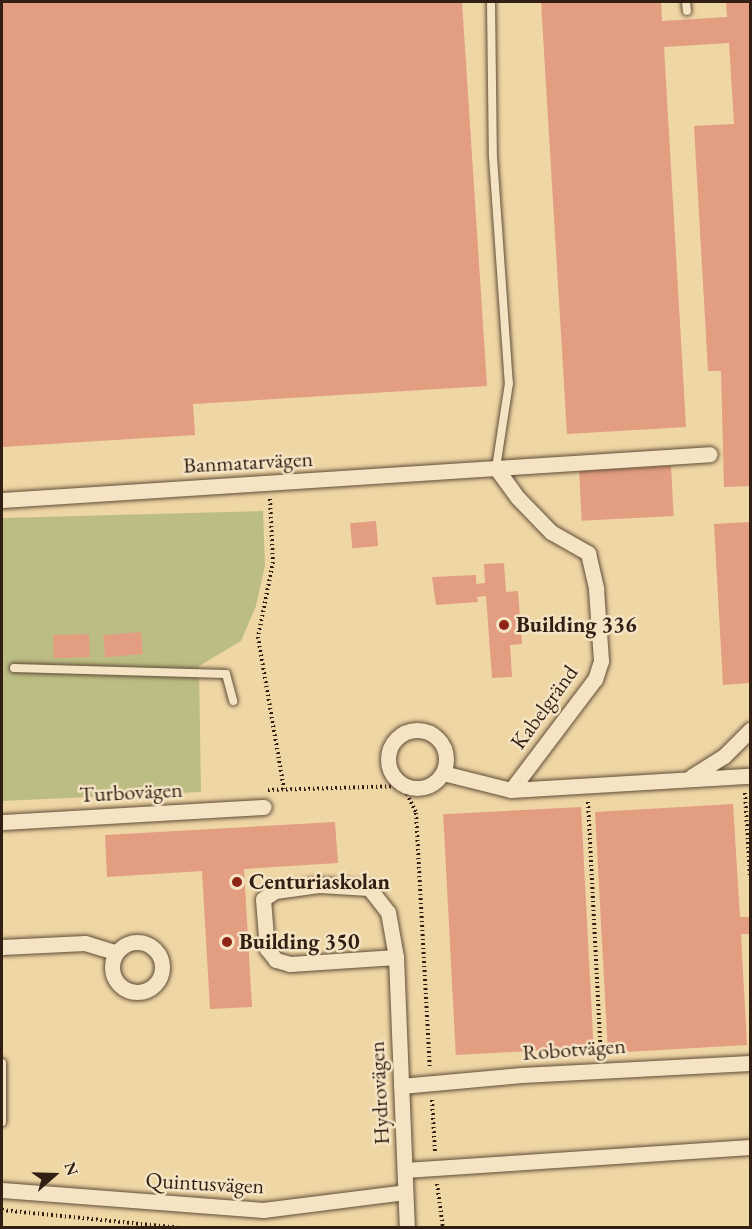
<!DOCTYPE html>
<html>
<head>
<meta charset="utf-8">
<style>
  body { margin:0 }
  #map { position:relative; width:752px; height:1229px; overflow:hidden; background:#efd6a5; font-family:"EB Garamond",serif }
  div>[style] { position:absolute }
  .green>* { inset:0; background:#bcbd84 }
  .building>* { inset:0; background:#e39d81; transform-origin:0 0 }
  .path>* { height:4px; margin-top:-2px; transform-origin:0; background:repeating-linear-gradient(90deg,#311f14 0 1.5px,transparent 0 4.5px) }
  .roads { filter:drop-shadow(0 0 2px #604d38) drop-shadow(0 0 2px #604d38) }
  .service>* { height:8px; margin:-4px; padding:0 4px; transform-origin:4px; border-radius:4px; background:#f5e4c4 }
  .minor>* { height:15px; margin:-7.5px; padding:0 7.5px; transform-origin:7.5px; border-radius:7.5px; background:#f5e4c4 }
  .minor>.ring { margin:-7.5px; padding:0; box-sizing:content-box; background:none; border:15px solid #f5e4c4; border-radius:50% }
  .dots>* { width:16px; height:16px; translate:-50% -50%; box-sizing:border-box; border:3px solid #f5e4c4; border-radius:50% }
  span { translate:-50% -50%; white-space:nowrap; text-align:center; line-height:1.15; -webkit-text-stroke:5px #f5e4c4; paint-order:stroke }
  .street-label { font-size:22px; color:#311f14 }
  .poi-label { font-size:22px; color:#311f14; font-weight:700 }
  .left { translate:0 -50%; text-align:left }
  .frame { position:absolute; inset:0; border:3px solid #311f14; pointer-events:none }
  .north { position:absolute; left:24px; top:1145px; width:60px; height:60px; -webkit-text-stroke:4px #f5e4c4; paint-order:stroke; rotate:70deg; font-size:16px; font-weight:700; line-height:24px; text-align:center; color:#311f14 }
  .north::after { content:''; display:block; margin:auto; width:21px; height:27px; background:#311f14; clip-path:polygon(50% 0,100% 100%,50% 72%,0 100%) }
</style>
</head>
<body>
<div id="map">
  <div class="green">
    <div style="clip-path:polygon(263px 511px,265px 565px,256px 606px,241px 641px,199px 666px,201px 792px,2px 801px,2px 518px)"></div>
  </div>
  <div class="building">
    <div style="clip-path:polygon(2px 2px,462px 2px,487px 386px,193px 404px,195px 435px,2px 447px)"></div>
    <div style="clip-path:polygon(541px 2px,661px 2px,662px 21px,727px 17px,726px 2px,750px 2px,750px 486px,724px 487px,721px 371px,708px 371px,694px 126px,734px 124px,729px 43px,664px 47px,686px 427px,567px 434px)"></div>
    <div style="left:671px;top:466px;width:50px;height:92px;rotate:87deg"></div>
    <div style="left:376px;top:521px;width:25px;height:26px;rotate:85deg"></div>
    <div style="clip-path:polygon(750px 522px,750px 683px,723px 685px,714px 524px)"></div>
    <div style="clip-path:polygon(504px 563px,506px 592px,518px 591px,522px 644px,510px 645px,512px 677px,492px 678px,486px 596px,477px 597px,478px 602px,436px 605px,432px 577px,476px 575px,476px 584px,485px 583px,484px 564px)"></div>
    <div style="left:141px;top:632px;width:22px;height:38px;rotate:85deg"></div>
    <div style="left:89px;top:634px;width:23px;height:36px;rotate:88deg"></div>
    <div style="clip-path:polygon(733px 804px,740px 917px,750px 917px,750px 934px,741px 934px,747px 1045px,608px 1053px,595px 812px)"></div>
    <div style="left:581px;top:807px;width:241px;height:138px;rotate:87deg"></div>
    <div style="clip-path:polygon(335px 822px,338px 863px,244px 869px,252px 1007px,210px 1009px,202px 871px,107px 877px,105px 835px)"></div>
  </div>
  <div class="path">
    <div style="left:270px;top:499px;width:63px;rotate:87.3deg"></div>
    <div style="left:273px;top:562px;width:76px;rotate:101.3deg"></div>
    <div style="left:258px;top:637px;width:154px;rotate:80.3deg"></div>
    <div style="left:268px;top:790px;width:135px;rotate:-1.7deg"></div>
    <div style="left:403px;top:786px;width:30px;rotate:64deg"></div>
    <div style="left:416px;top:813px;width:255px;rotate:86.9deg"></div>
    <div style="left:745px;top:793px;width:84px;rotate:86.6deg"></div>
    <div style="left:588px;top:802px;width:253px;rotate:87.1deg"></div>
    <div style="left:432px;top:1100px;width:52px;rotate:86.7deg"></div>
    <div style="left:437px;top:1184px;width:44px;rotate:82.2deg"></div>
    <div style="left:2px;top:1210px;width:180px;rotate:5.7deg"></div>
  </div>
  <div class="roads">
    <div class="service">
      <div style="left:491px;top:2px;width:155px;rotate:89.3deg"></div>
      <div style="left:493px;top:157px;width:227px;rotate:86deg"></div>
      <div style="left:509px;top:383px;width:86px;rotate:98.7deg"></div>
      <div style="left:686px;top:2px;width:9px;rotate:84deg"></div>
      <div style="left:14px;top:668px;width:212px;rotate:1.6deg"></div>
      <div style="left:226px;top:674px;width:28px;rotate:75deg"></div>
      <div style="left:2px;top:1063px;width:59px;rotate:90deg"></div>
    </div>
    <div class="minor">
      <div style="left:496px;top:468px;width:214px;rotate:-3.7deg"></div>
      <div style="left:2px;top:500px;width:495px;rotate:-3.7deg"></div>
      <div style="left:496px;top:468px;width:37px;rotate:54deg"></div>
      <div style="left:518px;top:498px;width:47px;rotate:45.9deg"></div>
      <div style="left:551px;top:532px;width:43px;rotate:29.6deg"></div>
      <div style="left:588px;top:553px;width:37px;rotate:77deg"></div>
      <div style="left:596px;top:589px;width:72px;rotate:86deg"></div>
      <div style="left:601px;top:661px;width:19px;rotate:108deg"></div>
      <div style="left:595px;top:679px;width:139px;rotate:127.1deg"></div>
      <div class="ring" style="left:388px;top:730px;width:43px;height:43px"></div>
      <div style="left:443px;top:773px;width:70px;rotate:14deg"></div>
      <div style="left:511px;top:790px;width:239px;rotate:-3.4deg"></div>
      <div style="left:692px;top:776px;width:38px;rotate:-32deg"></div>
      <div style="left:724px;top:756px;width:37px;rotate:-45deg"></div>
      <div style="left:2px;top:822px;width:262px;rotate:-3.3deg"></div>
      <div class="ring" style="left:112px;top:942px;width:35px;height:35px"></div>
      <div style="left:2px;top:947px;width:83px;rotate:-2.8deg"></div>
      <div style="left:85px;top:943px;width:31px;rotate:17deg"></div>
      <div style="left:396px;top:957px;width:106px;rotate:176.2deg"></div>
      <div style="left:290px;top:964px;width:15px;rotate:-164deg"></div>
      <div style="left:276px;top:960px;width:14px;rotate:-129deg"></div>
      <div style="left:267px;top:949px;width:50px;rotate:-94.6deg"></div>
      <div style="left:263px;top:899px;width:14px;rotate:-34deg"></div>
      <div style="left:275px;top:891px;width:44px;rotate:-7.8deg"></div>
      <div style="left:319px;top:885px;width:50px;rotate:3.4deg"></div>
      <div style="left:369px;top:888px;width:31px;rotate:52deg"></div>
      <div style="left:388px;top:912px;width:46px;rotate:79.9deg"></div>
      <div style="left:396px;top:957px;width:271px;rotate:87.7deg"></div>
      <div style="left:401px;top:1086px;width:121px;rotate:-5.2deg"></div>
      <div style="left:522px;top:1075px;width:228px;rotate:-3deg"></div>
      <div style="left:405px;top:1170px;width:346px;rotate:-3.8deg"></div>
      <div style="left:2px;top:1190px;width:262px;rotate:4.4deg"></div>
      <div style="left:263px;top:1210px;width:143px;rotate:-7.2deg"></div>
    </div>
  </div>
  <div class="dots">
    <div style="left:504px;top:625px;background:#8f2418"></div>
    <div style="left:237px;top:882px;background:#8f2418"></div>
    <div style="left:227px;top:942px;background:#8f2418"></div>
  </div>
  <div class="street-label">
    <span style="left:248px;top:462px;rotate:-3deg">Banmatarvägen</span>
    <span style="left:544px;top:707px;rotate:-54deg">Kabelgränd</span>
    <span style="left:131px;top:792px;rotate:-3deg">Turbovägen</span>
    <span style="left:574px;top:1049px;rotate:-4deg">Robotvägen</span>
    <span style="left:379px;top:1093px;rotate:-93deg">Hydrovägen</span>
    <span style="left:205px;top:1183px;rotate:3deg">Quintusvägen</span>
  </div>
  <div class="poi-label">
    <span class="left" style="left:516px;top:625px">Building 336</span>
    <span class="left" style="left:249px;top:882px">Centuriaskolan</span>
    <span class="left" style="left:239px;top:942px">Building 350</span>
  </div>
  <div class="frame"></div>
  <div class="north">N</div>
</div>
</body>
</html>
